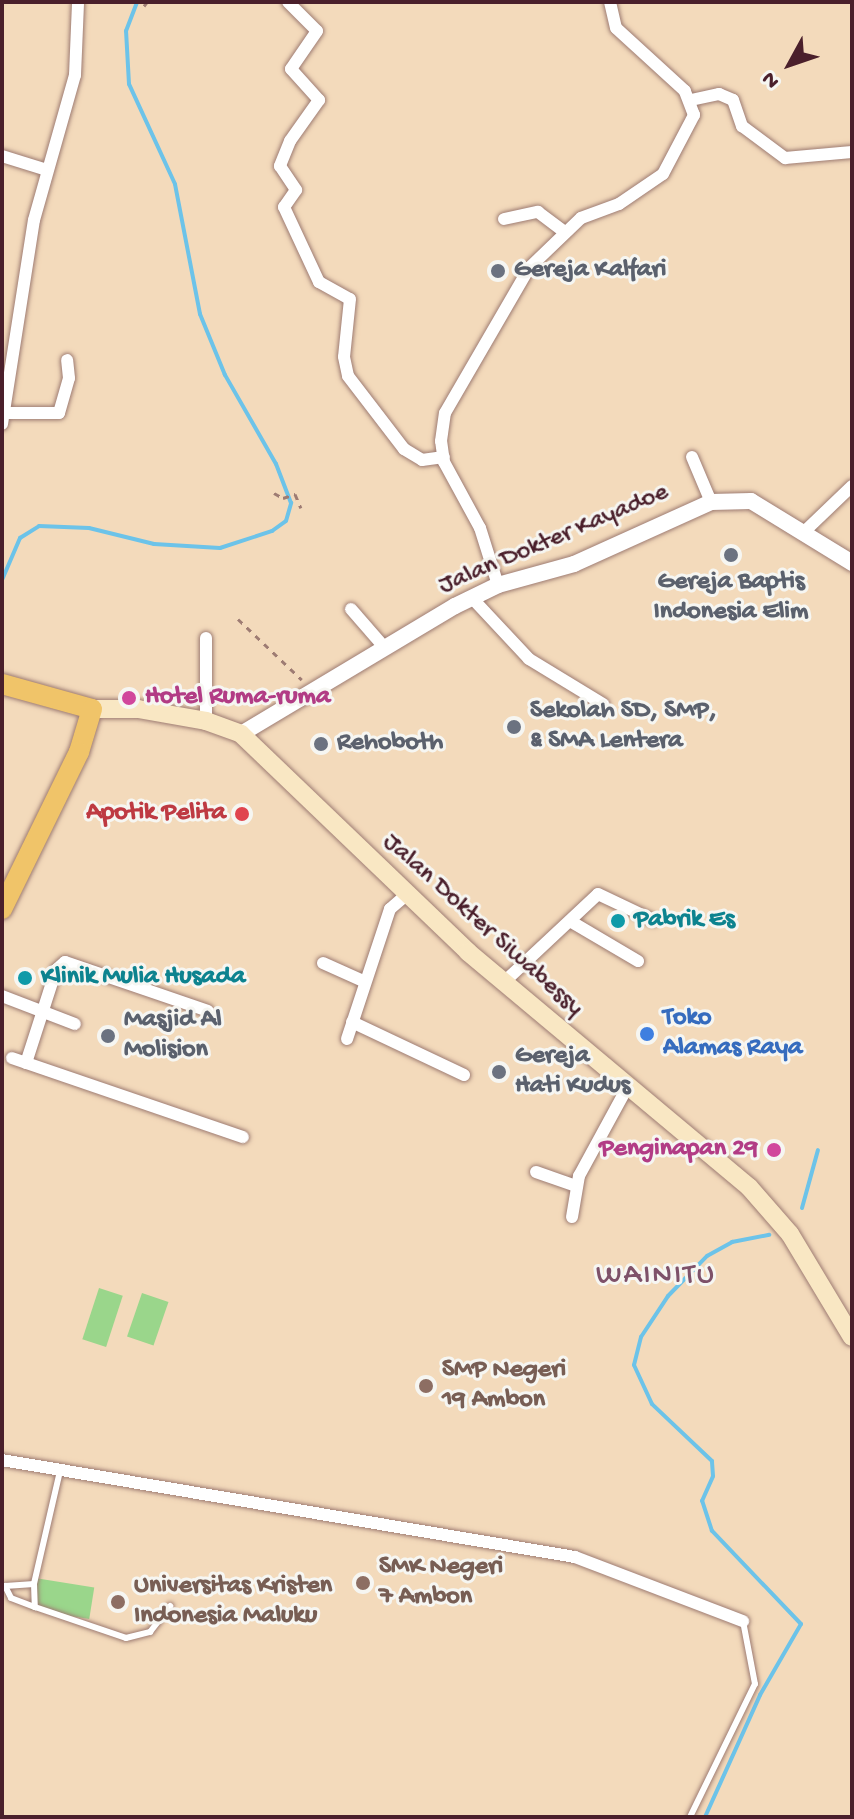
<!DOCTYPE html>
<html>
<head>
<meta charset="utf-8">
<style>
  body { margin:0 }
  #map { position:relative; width:854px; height:1819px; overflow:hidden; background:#f3dabb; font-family:"Gochi Hand",sans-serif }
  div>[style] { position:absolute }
  .green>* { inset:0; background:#9ad68b; transform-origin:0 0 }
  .stream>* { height:4px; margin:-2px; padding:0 2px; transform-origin:2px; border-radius:2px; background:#6cc3e9 }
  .path>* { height:3px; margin-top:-1.5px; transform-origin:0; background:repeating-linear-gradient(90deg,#9e7c73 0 6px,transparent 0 12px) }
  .roads { filter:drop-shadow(0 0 2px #9e7c73) drop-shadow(0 0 2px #9e7c73) }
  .service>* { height:6px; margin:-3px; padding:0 3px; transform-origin:3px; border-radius:3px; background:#fff }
  .minor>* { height:12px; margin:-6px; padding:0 6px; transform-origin:6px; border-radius:6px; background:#fff }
  .tertiary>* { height:16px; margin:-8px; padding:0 8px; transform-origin:8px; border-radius:8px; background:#fff }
  .secondary>* { height:18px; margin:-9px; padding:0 9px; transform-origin:9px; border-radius:9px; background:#f9e7c3 }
  .primary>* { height:20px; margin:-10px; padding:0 10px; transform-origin:10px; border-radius:10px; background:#f0c469 }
  .dots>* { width:22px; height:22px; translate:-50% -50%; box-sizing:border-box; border:4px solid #f6f6f2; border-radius:50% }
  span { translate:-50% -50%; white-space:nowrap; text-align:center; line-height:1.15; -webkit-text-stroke:6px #f6f6f2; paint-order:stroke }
  .worship-label { font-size:26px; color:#5b616d; font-weight:700 }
  .left { translate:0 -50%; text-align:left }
  .street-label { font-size:26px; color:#4a1f2b }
  .hotel-label { font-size:26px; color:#b23c85; font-weight:700 }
  .right { translate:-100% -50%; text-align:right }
  .health-label { font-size:26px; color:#be3a42; font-weight:700 }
  .culture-label { font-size:26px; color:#0d838f; font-weight:700 }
  .shop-label { font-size:26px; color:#366cbe; font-weight:700 }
  .education-label { font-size:26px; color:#785e54; font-weight:700 }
  .quarter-label { font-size:30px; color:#7e5169; letter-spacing:2px }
  .frame { position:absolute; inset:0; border:4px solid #4a1f2b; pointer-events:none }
  .north { position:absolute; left:750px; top:24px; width:80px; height:80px; -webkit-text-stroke:6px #f6f6f2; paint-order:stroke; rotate:230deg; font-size:22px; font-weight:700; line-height:32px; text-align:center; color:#4a1f2b }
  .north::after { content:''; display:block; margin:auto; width:28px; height:36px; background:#4a1f2b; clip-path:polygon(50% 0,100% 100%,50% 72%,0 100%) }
</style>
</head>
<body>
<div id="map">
  <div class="green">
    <div style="left:99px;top:1288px;width:25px;height:54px;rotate:18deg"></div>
    <div style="left:142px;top:1293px;width:28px;height:46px;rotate:19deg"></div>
    <div style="left:35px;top:1578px;width:60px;height:32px;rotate:9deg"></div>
  </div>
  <div class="stream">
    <div style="left:2px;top:580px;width:46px;rotate:-66.8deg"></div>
    <div style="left:20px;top:538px;width:22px;rotate:-32deg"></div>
    <div style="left:39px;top:526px;width:50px;rotate:2.3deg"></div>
    <div style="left:89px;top:528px;width:67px;rotate:13.8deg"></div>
    <div style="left:154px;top:544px;width:66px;rotate:3.5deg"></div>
    <div style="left:220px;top:548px;width:55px;rotate:-18.1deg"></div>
    <div style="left:272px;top:531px;width:17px;rotate:-36deg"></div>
    <div style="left:286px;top:521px;width:19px;rotate:-74deg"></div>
    <div style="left:291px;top:503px;width:42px;rotate:-111deg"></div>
    <div style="left:276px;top:464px;width:103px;rotate:-119.8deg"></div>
    <div style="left:225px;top:375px;width:66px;rotate:-112.3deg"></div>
    <div style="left:200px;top:314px;width:132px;rotate:-100.9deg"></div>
    <div style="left:175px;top:184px;width:110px;rotate:-114.7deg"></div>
    <div style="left:129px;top:84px;width:53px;rotate:-93.2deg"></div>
    <div style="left:126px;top:31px;width:31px;rotate:-69deg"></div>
    <div style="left:802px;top:1208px;width:60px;rotate:-74.6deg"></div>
    <div style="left:705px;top:1817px;width:134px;rotate:-65.7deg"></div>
    <div style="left:760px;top:1695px;width:82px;rotate:-60deg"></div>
    <div style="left:801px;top:1624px;width:129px;rotate:-133.7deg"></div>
    <div style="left:712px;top:1531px;width:32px;rotate:-108deg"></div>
    <div style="left:702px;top:1501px;width:27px;rotate:-66deg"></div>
    <div style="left:713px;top:1476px;width:15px;rotate:-94deg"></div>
    <div style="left:712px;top:1461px;width:83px;rotate:-136.5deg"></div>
    <div style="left:652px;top:1404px;width:43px;rotate:-114.8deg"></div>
    <div style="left:634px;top:1365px;width:29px;rotate:-76deg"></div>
    <div style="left:641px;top:1337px;width:49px;rotate:-56.6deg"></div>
    <div style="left:668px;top:1296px;width:56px;rotate:-45.7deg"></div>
    <div style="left:707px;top:1256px;width:29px;rotate:-29deg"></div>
    <div style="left:732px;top:1242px;width:38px;rotate:-11deg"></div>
  </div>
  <div class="path">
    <div style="left:144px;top:6px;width:5px;rotate:-53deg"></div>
    <div style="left:274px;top:493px;width:10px;rotate:29deg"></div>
    <div style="left:283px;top:498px;width:13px;rotate:-18deg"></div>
    <div style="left:295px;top:494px;width:15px;rotate:67deg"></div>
    <div style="left:238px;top:619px;width:88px;rotate:43.6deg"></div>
  </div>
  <div class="roads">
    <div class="service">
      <div style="left:60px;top:1471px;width:116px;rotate:103deg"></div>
      <div style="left:34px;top:1584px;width:23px;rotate:88deg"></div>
      <div style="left:35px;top:1607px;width:96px;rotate:18.8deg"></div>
      <div style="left:126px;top:1638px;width:25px;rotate:-14deg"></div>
      <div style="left:150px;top:1632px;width:33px;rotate:-52deg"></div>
      <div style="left:34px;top:1584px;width:29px;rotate:176deg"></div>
      <div style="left:5px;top:1586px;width:13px;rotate:63deg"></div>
      <div style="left:11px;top:1598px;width:26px;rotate:21deg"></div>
      <div style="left:690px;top:1817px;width:148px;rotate:-64deg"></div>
      <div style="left:755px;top:1684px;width:64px;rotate:-100.8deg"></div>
    </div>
    <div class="minor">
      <div style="left:288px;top:2px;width:41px;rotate:45deg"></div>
      <div style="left:317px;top:31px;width:46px;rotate:124.4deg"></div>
      <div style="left:291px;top:69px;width:42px;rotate:47.9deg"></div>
      <div style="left:319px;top:100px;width:50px;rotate:125.3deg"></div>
      <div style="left:290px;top:141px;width:27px;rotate:112deg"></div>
      <div style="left:280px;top:166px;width:29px;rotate:56deg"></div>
      <div style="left:296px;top:190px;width:21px;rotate:125deg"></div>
      <div style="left:284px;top:207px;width:83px;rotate:65deg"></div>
      <div style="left:319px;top:282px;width:35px;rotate:29deg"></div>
      <div style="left:350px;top:299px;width:58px;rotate:95.9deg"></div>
      <div style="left:344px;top:357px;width:19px;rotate:78deg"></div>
      <div style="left:348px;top:376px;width:92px;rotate:52.5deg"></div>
      <div style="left:404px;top:449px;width:21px;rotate:31deg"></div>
      <div style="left:422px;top:460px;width:22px;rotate:-8deg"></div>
      <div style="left:691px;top:100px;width:29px;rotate:-12deg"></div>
      <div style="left:719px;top:94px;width:15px;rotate:23deg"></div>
      <div style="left:733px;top:100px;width:28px;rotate:71deg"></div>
      <div style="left:742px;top:126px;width:54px;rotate:36.7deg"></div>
      <div style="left:785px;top:158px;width:67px;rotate:-5.1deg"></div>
      <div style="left:2px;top:156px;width:47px;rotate:17.3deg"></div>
      <div style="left:504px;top:219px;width:35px;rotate:-12deg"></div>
      <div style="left:538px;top:212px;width:31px;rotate:37deg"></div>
      <div style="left:4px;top:413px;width:55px"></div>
      <div style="left:59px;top:413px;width:36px;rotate:-74deg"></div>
      <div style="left:69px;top:378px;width:18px;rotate:-96deg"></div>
      <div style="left:2px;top:424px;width:206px;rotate:-81.1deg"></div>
      <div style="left:34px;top:220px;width:151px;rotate:-74.2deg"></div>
      <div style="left:75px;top:75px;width:73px;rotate:-87.6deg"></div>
      <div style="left:692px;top:457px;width:49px;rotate:67.1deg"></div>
      <div style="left:805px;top:531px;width:65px;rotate:-43.8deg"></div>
      <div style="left:498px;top:585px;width:60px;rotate:-107.5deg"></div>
      <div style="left:480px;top:528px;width:75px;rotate:-118.6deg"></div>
      <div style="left:444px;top:462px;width:21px;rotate:-98deg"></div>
      <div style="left:441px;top:441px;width:28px;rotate:-82deg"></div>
      <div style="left:445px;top:413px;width:168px;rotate:-59.9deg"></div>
      <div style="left:529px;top:268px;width:72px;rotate:-43.9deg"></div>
      <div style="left:581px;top:218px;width:40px;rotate:-20.2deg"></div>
      <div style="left:619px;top:204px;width:53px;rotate:-34.3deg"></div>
      <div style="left:663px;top:174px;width:67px;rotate:-62.3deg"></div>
      <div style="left:694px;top:115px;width:26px;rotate:-111deg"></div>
      <div style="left:685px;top:91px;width:93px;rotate:-137.6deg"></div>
      <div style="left:616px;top:28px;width:27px;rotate:-103deg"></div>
      <div style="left:472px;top:598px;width:83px;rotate:46.9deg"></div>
      <div style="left:529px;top:659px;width:87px;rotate:31.3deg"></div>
      <div style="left:351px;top:609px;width:50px;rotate:49deg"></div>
      <div style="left:206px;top:721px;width:83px;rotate:-90deg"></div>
      <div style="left:570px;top:921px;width:79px;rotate:30.5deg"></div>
      <div style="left:323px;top:963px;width:44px;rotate:24.2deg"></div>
      <div style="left:503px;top:983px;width:130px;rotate:-43.1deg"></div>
      <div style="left:598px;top:894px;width:61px;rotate:25.3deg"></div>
      <div style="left:2px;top:996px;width:78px;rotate:21deg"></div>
      <div style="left:352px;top:1022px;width:124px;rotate:25.3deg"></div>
      <div style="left:347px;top:1039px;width:137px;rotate:-71.7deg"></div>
      <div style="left:390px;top:909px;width:20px;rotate:-41deg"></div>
      <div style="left:12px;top:1058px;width:244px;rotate:18.9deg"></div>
      <div style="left:26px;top:1063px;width:98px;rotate:-72.1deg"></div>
      <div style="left:56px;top:970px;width:12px;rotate:-42deg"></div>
      <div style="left:65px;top:962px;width:151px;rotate:18.9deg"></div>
      <div style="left:536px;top:1172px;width:42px;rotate:19.3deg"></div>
      <div style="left:572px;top:1217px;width:42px;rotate:-80.3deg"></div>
      <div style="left:579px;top:1176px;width:100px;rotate:-61.4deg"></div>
      <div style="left:2px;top:1460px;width:581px;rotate:9.61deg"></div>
      <div style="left:575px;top:1557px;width:180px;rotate:20.9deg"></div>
    </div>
    <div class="tertiary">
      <div style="left:241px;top:734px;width:249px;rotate:-30.9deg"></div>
      <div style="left:455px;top:606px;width:48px;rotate:-26deg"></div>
      <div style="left:498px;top:585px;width:79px;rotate:-15.4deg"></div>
      <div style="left:574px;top:564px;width:150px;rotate:-24.3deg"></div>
      <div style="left:711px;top:502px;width:40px;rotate:-1.4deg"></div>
      <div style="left:751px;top:501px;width:119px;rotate:31.5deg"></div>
    </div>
    <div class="secondary">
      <div style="left:92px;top:709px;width:46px"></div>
      <div style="left:138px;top:709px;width:69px;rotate:10deg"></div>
      <div style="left:206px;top:721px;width:37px;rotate:20deg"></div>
      <div style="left:241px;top:734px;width:315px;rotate:43.8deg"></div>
      <div style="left:468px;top:952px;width:366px;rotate:39.9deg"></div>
      <div style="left:749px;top:1187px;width:62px;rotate:48.9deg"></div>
      <div style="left:790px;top:1234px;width:120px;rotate:59deg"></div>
    </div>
    <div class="primary">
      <div style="left:2px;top:684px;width:93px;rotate:15.5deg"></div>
      <div style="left:92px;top:709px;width:45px;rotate:106.8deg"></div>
      <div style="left:79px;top:752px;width:175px;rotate:116.1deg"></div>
    </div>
  </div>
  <div class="dots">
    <div style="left:498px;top:271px;background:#6b7280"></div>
    <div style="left:731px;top:555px;background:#6b7280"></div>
    <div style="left:129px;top:698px;background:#d1479c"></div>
    <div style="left:514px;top:727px;background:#6b7280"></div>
    <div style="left:321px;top:744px;background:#6b7280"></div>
    <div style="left:242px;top:814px;background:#e0444e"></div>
    <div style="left:618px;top:921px;background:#0f9aa8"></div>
    <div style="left:25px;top:978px;background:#0f9aa8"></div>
    <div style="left:647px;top:1034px;background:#3f7fe0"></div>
    <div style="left:108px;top:1036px;background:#6b7280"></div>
    <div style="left:499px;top:1072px;background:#6b7280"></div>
    <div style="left:774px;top:1150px;background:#d1479c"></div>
    <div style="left:426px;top:1386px;background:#8d6e63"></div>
    <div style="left:363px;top:1583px;background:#8d6e63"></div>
    <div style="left:118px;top:1602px;background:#8d6e63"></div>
  </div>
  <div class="worship-label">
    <span class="left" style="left:514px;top:271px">Gereja Kalfari</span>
    <span style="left:731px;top:598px">Gereja Baptis<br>Indonesia Elim</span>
    <span class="left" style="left:530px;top:727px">Sekolah SD, SMP,<br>&amp; SMA Lentera</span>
    <span class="left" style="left:337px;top:744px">Rehoboth</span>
    <span class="left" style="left:124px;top:1036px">Masjid Al<br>Molision</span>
    <span class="left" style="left:515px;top:1072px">Gereja<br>Hati Kudus</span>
  </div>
  <div class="street-label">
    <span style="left:554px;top:540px;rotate:-23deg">Jalan Dokter Kayadoe</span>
    <span style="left:482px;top:926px;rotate:42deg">Jalan Dokter Siwabessy</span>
  </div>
  <div class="hotel-label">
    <span class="left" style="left:145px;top:698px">Hotel Ruma-ruma</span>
    <span class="right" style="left:758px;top:1150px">Penginapan 29</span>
  </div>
  <div class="health-label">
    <span class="right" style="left:226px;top:814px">Apotik Pelita</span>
  </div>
  <div class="culture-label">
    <span class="left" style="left:634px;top:921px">Pabrik Es</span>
    <span class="left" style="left:41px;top:978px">Klinik Mulia Husada</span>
  </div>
  <div class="shop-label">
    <span class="left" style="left:663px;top:1034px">Toko<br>Alamas Raya</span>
  </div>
  <div class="education-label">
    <span class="left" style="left:442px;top:1386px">SMP Negeri<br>19 Ambon</span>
    <span class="left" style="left:379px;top:1583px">SMK Negeri<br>7 Ambon</span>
    <span class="left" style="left:134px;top:1602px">Universitas Kristen<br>Indonesia Maluku</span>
  </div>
  <div class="quarter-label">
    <span style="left:656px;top:1277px">WAINITU</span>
  </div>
  <div class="frame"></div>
  <div class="north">N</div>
</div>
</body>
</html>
